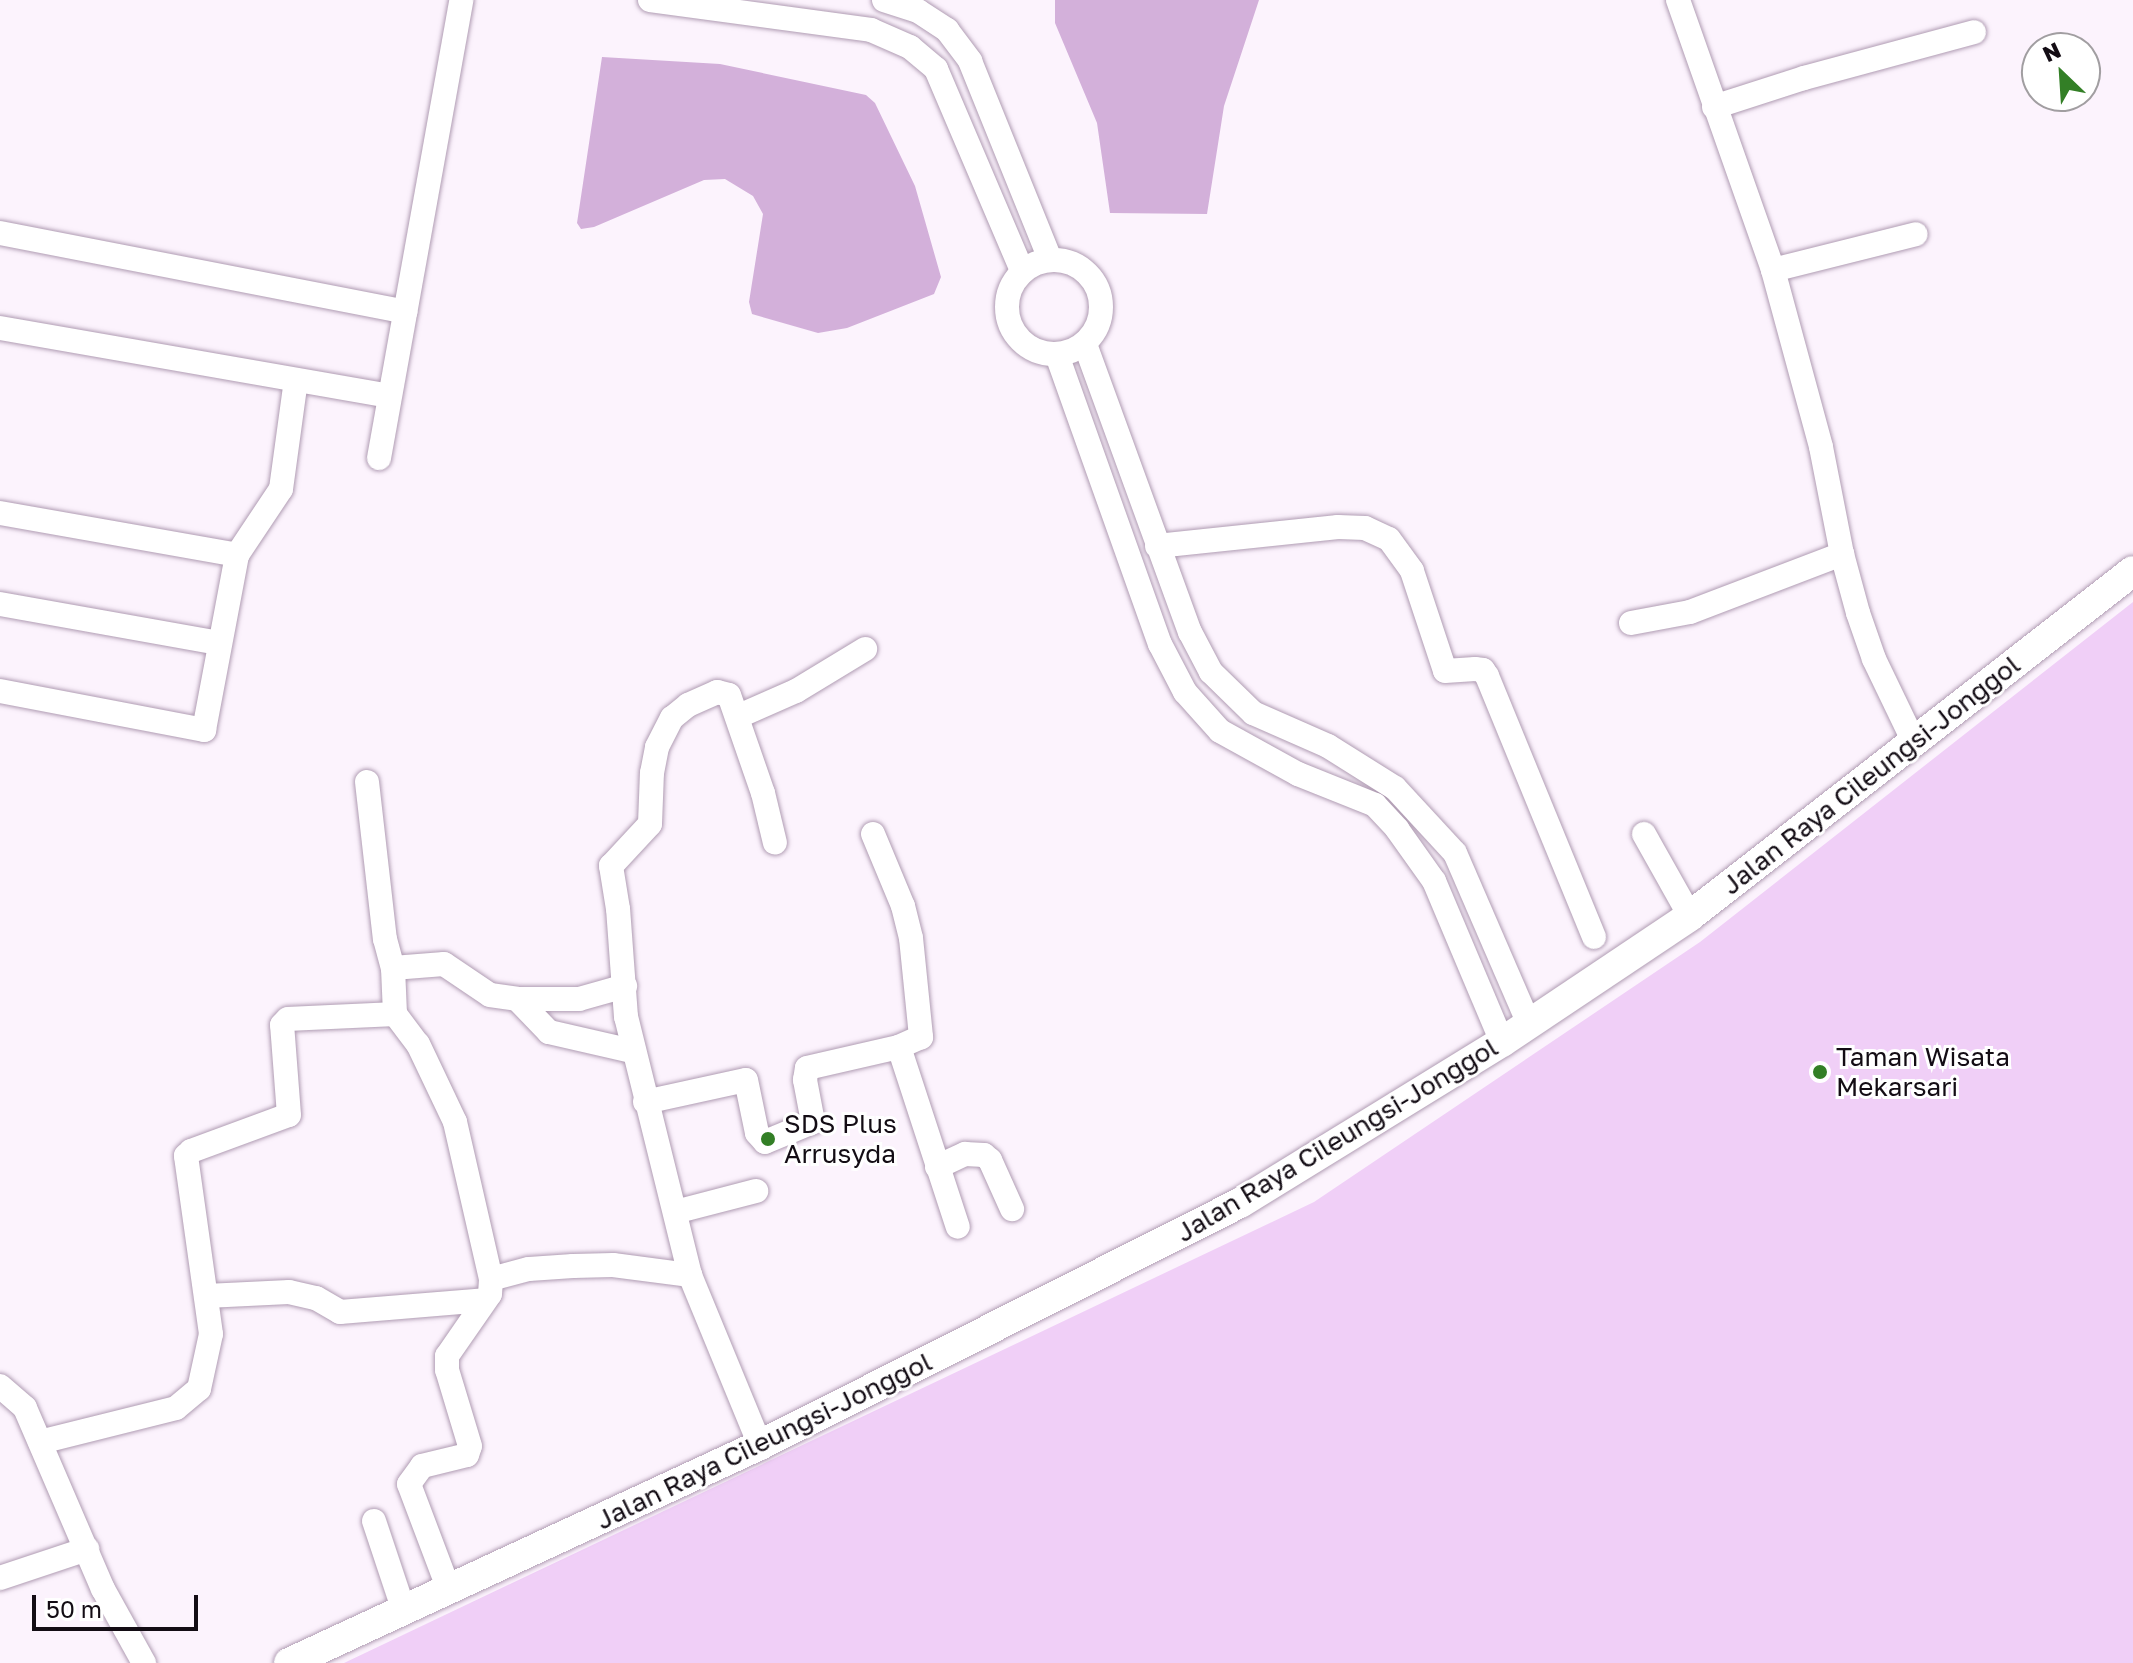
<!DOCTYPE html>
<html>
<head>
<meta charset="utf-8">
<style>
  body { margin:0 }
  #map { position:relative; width:2133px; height:1663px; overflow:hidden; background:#fcf3fd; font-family:"Golos Text",sans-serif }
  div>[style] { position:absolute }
  .green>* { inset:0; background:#f0cff7 }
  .water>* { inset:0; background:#d3b0da }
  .roads { filter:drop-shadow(0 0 2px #b09cb3) drop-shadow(0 0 2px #b09cb3) }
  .minor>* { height:24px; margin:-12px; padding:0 12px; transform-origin:12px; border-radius:12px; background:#fff }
  .minor>.ring { margin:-12px; padding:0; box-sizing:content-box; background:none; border:24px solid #fff; border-radius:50% }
  .major>* { height:30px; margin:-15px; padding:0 15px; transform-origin:15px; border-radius:15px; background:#fff }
  .dots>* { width:22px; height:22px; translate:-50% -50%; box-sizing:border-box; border:4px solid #fff; border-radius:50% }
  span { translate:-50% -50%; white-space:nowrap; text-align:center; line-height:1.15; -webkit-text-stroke:6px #fff; paint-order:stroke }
  .street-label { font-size:26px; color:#130c14 }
  .poi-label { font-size:26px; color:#130c14 }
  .left { translate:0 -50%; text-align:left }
  .north { position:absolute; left:2021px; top:32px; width:80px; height:80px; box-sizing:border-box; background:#fff; border:2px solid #a19ea1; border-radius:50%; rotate:335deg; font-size:22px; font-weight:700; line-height:32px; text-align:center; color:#130c14 }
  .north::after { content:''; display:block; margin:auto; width:28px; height:36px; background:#337f26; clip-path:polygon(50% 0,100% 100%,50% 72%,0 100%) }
  .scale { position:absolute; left:32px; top:1595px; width:166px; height:36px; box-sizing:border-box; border:4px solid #130c14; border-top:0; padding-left:10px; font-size:24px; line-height:28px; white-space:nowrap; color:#130c14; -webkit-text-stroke:6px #fff; paint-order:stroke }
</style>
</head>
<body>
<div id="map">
  <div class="green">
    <div style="clip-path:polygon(2133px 602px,2133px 1663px,344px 1663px,1314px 1202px,1700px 942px)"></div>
  </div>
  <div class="water">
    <div style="clip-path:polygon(1055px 0,1259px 0,1224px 106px,1207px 214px,1110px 213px,1097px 123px,1055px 23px)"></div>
    <div style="clip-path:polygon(602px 57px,720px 64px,866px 95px,875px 103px,915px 186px,941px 277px,934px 294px,847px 328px,818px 333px,752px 314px,749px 302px,763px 214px,753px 196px,725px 179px,704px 180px,594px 227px,581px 229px,577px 223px)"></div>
  </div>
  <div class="roads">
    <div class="minor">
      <div style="left:650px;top:0;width:223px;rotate:7.7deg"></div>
      <div style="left:871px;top:30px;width:43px;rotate:23.6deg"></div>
      <div style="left:910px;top:47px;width:34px;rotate:40deg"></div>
      <div style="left:936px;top:69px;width:220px;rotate:66.9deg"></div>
      <div style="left:884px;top:0;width:36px;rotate:18deg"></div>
      <div style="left:918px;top:11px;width:35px;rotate:33deg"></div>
      <div style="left:947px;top:30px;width:39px;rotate:53deg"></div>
      <div style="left:970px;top:61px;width:214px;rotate:68deg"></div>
      <div style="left:1678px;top:0;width:286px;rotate:70.6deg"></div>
      <div style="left:1773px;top:270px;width:183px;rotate:74.8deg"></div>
      <div style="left:1821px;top:447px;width:109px;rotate:78.9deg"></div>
      <div style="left:1842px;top:554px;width:61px;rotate:74.8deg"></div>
      <div style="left:1858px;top:613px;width:49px;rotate:70.8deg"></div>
      <div style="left:1874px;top:659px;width:92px;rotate:64.3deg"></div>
      <div style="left:1714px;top:107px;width:95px;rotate:-17.9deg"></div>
      <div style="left:1804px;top:78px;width:176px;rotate:-15.1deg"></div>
      <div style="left:0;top:233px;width:413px;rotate:11deg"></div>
      <div class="ring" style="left:1007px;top:260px;width:70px;height:70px"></div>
      <div style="left:1773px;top:270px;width:147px;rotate:-14.1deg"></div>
      <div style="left:0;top:328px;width:395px;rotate:9.9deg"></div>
      <div style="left:1085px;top:344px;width:307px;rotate:70deg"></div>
      <div style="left:1190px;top:632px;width:45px;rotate:62.3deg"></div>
      <div style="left:1211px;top:672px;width:59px;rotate:44.3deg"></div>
      <div style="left:1253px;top:713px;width:82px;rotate:23.7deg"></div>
      <div style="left:1328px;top:746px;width:79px;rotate:32.1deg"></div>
      <div style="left:1395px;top:788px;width:88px;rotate:47.3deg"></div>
      <div style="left:1455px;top:853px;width:186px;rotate:66.6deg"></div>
      <div style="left:1057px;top:355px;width:307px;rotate:70.4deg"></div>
      <div style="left:1160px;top:644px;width:54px;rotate:62.5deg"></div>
      <div style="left:1185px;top:692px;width:52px;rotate:48.1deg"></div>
      <div style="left:1220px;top:731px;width:89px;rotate:28.9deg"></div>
      <div style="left:1298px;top:774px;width:83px;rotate:21.9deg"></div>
      <div style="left:1375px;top:805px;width:33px;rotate:47deg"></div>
      <div style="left:1397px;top:829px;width:64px;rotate:54.6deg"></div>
      <div style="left:1434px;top:881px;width:175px;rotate:67.1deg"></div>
      <div style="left:379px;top:458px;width:465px;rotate:-79.8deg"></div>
      <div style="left:0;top:513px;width:241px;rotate:10deg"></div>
      <div style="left:1157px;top:546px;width:182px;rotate:-6deg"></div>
      <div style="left:1338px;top:527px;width:27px;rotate:2deg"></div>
      <div style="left:1365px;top:528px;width:26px;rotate:25deg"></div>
      <div style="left:1389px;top:539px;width:39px;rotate:54deg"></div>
      <div style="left:1412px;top:571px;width:105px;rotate:71.7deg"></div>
      <div style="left:1445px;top:671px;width:30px;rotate:-4deg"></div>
      <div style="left:1475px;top:669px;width:8px;rotate:7deg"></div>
      <div style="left:1483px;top:670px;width:7px;rotate:56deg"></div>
      <div style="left:1487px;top:676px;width:282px;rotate:67.7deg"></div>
      <div style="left:0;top:604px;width:223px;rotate:10.1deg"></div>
      <div style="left:1631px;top:623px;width:60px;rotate:-10.6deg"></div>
      <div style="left:1690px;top:612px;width:163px;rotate:-20.9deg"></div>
      <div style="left:0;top:691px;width:208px;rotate:10.8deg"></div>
      <div style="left:204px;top:730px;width:178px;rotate:-79.3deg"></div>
      <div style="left:237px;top:555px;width:79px;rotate:-56.3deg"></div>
      <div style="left:281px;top:489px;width:110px;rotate:-82.2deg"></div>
      <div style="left:739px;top:716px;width:62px;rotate:-23.7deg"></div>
      <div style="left:796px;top:691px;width:81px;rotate:-31.3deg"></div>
      <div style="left:367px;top:782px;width:158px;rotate:83.5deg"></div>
      <div style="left:385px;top:939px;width:30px;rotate:75deg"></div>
      <div style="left:393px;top:968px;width:46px;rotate:87.5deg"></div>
      <div style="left:395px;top:1014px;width:38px;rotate:53deg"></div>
      <div style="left:418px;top:1044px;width:86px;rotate:64.6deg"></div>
      <div style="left:455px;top:1122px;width:161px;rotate:77.1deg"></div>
      <div style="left:491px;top:1279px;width:39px;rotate:-15deg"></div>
      <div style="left:529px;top:1269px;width:44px;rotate:-3.9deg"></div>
      <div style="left:573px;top:1266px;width:40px;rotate:-1.4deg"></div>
      <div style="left:613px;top:1265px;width:78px;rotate:7.4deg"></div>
      <div style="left:873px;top:834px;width:78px;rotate:67.4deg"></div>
      <div style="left:903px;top:906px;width:33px;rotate:76deg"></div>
      <div style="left:911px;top:938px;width:100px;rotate:84.2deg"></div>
      <div style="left:921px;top:1037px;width:24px;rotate:156deg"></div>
      <div style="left:1644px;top:834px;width:94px;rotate:60.7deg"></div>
      <div style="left:393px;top:968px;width:51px;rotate:-4.5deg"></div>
      <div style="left:444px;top:964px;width:55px;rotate:34deg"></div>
      <div style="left:490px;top:995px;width:27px;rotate:8deg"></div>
      <div style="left:517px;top:999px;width:46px;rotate:45.9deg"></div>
      <div style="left:549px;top:1032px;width:85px;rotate:12.9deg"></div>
      <div style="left:517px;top:999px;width:62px"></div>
      <div style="left:579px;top:999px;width:48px;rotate:-15.8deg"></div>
      <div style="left:645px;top:1102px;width:103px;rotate:-12.3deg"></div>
      <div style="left:746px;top:1080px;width:54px;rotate:78.3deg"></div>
      <div style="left:757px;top:1133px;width:12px;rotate:48deg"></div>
      <div style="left:765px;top:1142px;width:52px;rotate:-22.6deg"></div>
      <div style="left:813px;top:1122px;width:43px;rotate:-100.8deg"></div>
      <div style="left:805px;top:1080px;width:12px;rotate:-81deg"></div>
      <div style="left:807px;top:1068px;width:94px;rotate:-12.9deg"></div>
      <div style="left:899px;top:1047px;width:189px;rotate:71.9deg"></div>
      <div style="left:937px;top:1167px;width:31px;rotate:-25deg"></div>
      <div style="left:965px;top:1154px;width:19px;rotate:3deg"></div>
      <div style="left:984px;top:1155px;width:8px;rotate:40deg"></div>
      <div style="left:990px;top:1160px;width:54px;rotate:65.8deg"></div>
      <div style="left:675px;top:1212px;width:84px;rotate:-14.5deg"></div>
      <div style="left:206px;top:1296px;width:83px;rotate:-2.8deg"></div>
      <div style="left:289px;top:1292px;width:28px;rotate:13deg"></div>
      <div style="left:316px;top:1298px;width:28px;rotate:30deg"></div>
      <div style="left:340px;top:1312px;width:145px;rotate:-4.7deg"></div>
      <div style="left:0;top:1386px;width:33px;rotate:41deg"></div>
      <div style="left:25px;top:1408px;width:197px;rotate:66.7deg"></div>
      <div style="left:103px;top:1589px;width:85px;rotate:61deg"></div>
      <div style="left:40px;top:1442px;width:140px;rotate:-14deg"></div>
      <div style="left:176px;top:1408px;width:30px;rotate:-40deg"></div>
      <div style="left:199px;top:1389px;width:56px;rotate:-77.7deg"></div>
      <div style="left:211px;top:1334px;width:180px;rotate:-98deg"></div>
      <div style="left:186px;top:1156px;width:7px;rotate:-45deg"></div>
      <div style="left:191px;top:1151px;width:104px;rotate:-20.2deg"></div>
      <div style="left:289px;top:1115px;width:90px;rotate:-94.4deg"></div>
      <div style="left:282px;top:1025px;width:8px;rotate:-45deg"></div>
      <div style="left:288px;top:1019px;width:107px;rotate:-2.7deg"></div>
      <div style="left:760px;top:1445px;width:184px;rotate:-112.4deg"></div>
      <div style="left:690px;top:1275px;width:266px;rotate:-103.9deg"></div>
      <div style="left:626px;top:1017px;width:108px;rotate:-94.2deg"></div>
      <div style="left:618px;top:909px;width:44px;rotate:-99.2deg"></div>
      <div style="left:611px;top:866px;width:57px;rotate:-47.1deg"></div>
      <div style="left:650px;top:824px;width:51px;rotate:-87.8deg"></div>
      <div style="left:652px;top:773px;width:26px;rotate:-79deg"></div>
      <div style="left:657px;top:747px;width:33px;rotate:-63deg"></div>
      <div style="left:672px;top:718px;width:21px;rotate:-39deg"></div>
      <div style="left:688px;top:705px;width:32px;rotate:-24deg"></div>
      <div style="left:717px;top:692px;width:12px;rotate:14deg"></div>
      <div style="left:729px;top:695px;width:104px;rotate:70.9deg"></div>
      <div style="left:763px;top:793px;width:51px;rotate:76.5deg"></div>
      <div style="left:374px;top:1521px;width:95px;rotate:71.6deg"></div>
      <div style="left:0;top:1578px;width:92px;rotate:-18.4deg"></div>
      <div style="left:449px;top:1590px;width:113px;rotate:-110.7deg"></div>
      <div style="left:409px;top:1484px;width:22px;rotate:-54deg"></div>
      <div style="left:422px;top:1466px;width:46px;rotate:-13.7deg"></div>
      <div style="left:467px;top:1455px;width:9px;rotate:-72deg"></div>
      <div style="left:470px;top:1446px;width:79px;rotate:-106.8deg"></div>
      <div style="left:447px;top:1370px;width:14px;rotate:-90deg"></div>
      <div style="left:447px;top:1356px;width:75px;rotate:-55.3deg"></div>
      <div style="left:490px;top:1294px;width:15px;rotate:-86deg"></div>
    </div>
    <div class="major">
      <div style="left:289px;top:1663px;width:519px;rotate:-24.84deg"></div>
      <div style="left:760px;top:1445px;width:538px;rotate:-26.76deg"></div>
      <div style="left:1240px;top:1203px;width:308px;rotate:-31.6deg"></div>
      <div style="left:1502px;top:1042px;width:226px;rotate:-33.8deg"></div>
      <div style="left:1690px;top:916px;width:561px;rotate:-37.91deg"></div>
    </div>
  </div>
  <div class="dots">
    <div style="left:1820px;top:1072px;background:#337f26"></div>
    <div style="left:768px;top:1139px;background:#337f26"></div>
  </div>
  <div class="street-label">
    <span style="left:1871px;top:775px;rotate:-38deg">Jalan Raya Cileungsi-Jonggol</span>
    <span style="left:1337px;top:1140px;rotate:-31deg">Jalan Raya Cileungsi-Jonggol</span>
    <span style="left:764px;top:1441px;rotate:-26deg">Jalan Raya Cileungsi-Jonggol</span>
  </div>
  <div class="poi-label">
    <span class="left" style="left:1836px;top:1072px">Taman Wisata<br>Mekarsari</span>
    <span class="left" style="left:784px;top:1139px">SDS Plus<br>Arrusyda</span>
  </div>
  <div class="north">N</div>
  <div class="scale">50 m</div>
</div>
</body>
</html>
